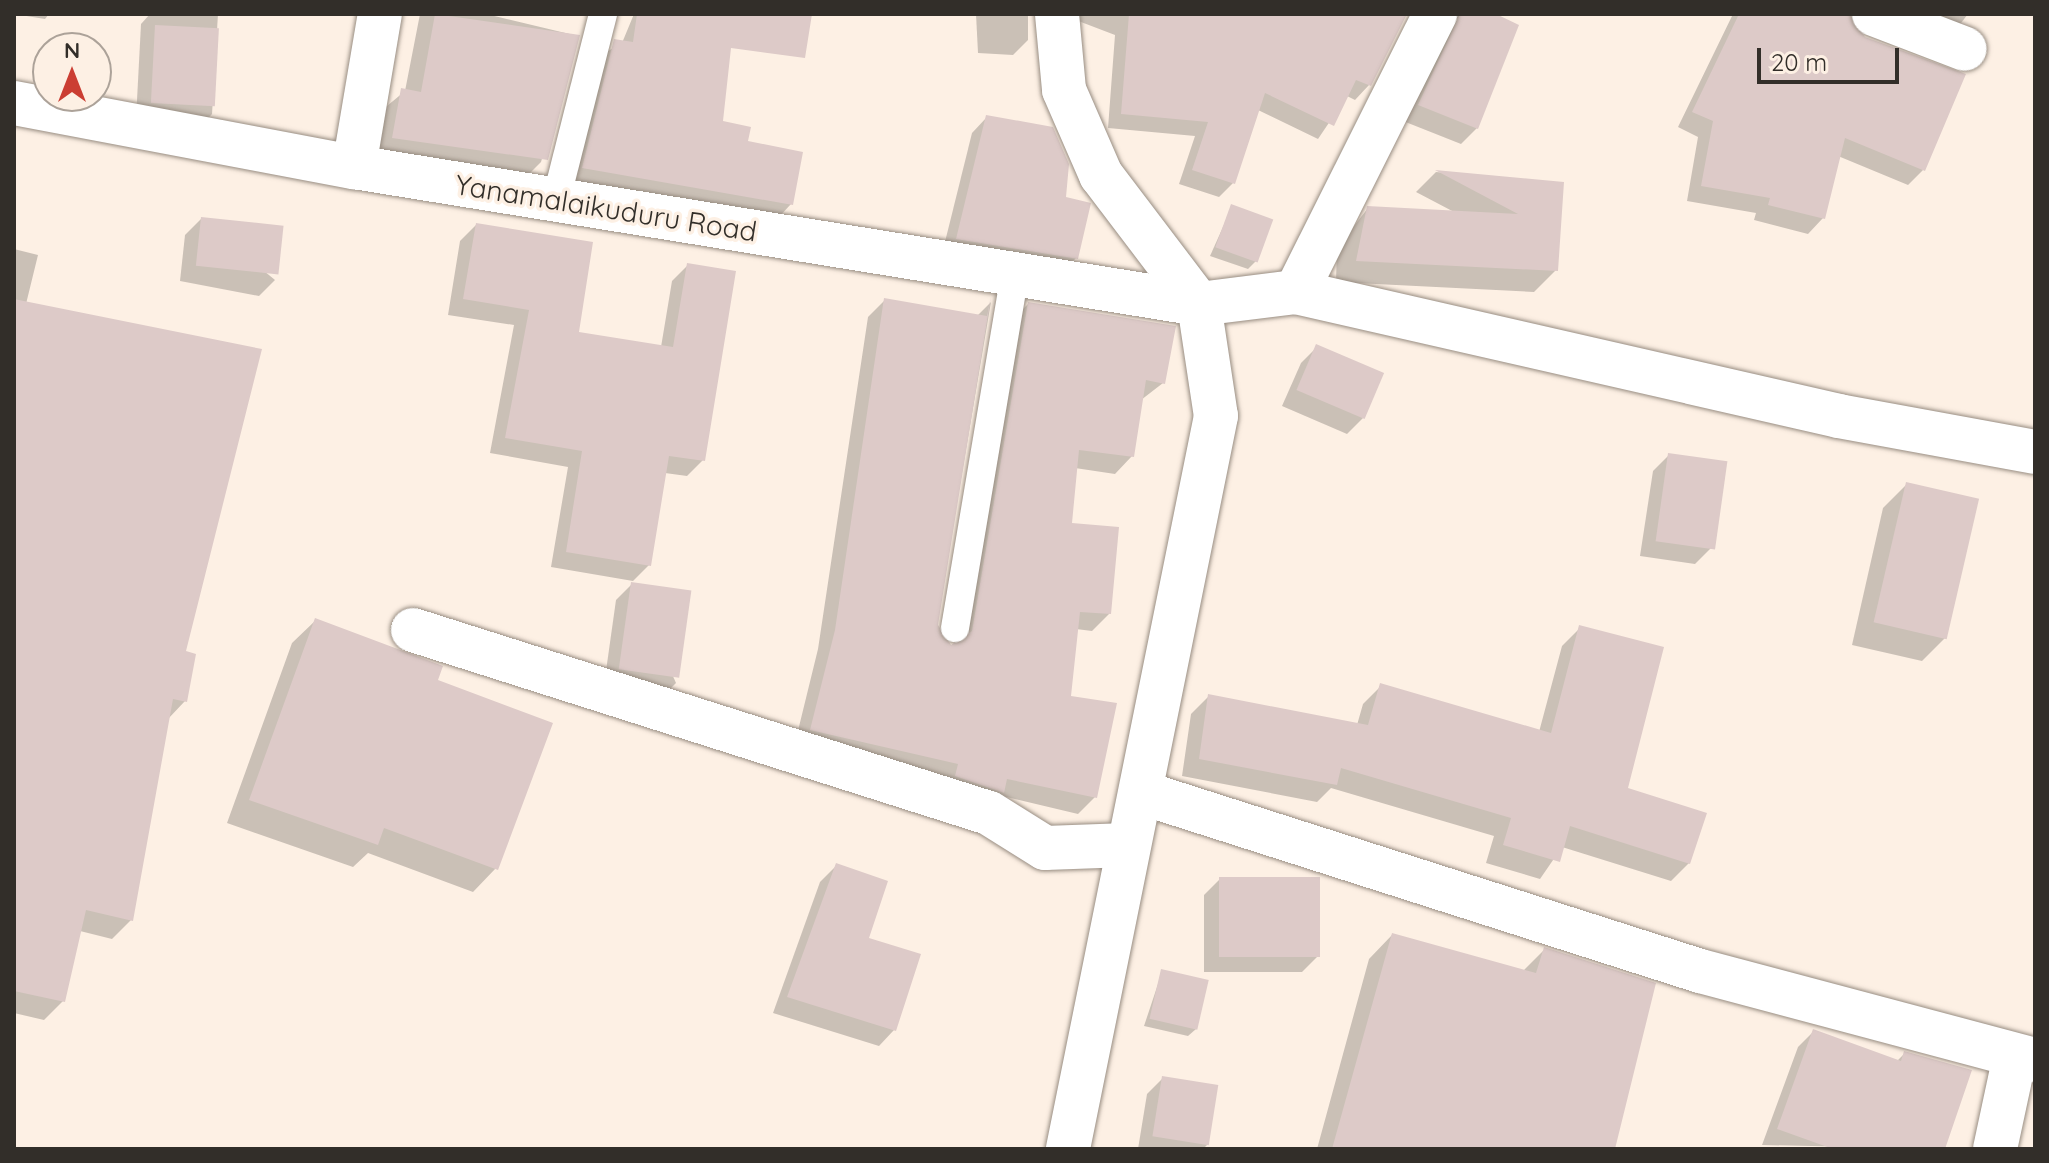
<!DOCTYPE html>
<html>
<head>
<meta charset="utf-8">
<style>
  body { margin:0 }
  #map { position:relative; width:2049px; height:1163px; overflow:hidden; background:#fdf0e4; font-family:Quicksand,sans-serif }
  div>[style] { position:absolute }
  .shadow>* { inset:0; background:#0003 }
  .building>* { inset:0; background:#ddcac8; transform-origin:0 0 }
  .roads { filter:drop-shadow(0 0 2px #988d82) drop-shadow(0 0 2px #988d82) }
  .service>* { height:28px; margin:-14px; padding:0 14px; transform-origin:14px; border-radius:14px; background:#fff }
  .minor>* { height:44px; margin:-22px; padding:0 22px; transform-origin:22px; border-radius:22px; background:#fff }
  .tertiary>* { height:44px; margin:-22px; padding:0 22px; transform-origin:22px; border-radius:22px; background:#fff }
  .secondary>* { height:44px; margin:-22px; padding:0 22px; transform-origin:22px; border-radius:22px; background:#fff }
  span { translate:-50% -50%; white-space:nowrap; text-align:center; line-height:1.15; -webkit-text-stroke:7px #fdf0e4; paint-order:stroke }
  .street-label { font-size:28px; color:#322e29 }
  .frame { position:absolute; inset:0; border:16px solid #322e29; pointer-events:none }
  .north { position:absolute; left:32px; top:32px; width:80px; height:80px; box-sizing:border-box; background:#fdf0e4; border:2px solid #aca299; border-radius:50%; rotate:0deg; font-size:22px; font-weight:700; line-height:32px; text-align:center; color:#322e29 }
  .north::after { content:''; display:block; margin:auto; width:28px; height:36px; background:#cb3e33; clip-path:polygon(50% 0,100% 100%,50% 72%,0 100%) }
  .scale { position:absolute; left:1757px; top:48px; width:142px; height:36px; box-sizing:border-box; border:4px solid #322e29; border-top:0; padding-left:10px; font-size:24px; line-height:28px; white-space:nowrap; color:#322e29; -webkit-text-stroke:6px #fdf0e4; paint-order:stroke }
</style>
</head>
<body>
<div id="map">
  <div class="shadow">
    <div style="clip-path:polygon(14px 14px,49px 14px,45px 19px)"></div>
    <div style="clip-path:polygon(218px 14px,212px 114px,197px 130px,136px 119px,141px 24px,150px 14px)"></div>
    <div style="clip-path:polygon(420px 14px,486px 14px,578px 36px,541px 162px,521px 182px,372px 158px,381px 111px,405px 91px)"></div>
    <div style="clip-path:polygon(634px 14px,679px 14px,720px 122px,791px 204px,778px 218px,569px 181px,601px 55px,622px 43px)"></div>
    <div style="clip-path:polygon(976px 14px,1028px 14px,1028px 40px,1013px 55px,978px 53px)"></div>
    <div style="clip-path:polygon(1060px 14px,1405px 14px,1369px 85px,1355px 100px,1347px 96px,1318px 139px,1258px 110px,1233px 183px,1219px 197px,1179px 184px,1195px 136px,1108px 128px,1115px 35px)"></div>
    <div style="clip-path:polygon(1438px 14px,1491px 14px,1477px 128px,1461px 144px,1403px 121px)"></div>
    <div style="clip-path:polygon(1733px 14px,1848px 14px,1923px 170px,1908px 185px,1838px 156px,1823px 218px,1808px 234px,1754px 220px,1756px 213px,1687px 201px,1698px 137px,1678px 127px)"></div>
    <div style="clip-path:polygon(1889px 14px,1968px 14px,1950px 37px)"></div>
    <div style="clip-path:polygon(987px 117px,1076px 258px,1061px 274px,942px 254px,972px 133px)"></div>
    <div style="clip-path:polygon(1436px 172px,1562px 183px,1556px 270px,1534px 292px,1336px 282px,1337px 248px,1368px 208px,1456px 213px,1416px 192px)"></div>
    <div style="clip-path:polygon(1232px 207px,1256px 261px,1248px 269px,1210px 256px)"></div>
    <div style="clip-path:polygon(201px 219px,275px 280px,259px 296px,180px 281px,185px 235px)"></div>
    <div style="clip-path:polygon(476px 225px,577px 334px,661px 347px,672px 281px,688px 265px,703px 460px,687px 476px,665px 473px,649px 565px,633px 581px,551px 567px,568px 467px,490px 453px,514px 325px,448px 315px,460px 241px)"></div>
    <div style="clip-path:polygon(14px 249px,38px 255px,26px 304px,183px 653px,185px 701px,168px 719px,131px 920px,112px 939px,80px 931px,63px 1001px,44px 1020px,14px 1013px)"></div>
    <div style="clip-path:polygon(885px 300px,977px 316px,991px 302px,936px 626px,953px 648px,1011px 321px,1028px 304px,1163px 383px,1141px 400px,1132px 456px,1115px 474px,1075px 468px,1069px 525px,1110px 613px,1092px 631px,1076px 629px,1069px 698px,1095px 797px,1078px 814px,794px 747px,818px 649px,868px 317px)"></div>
    <div style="clip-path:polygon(1317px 347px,1363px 418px,1347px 434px,1282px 406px,1301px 363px)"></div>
    <div style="clip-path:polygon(1669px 455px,1711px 548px,1695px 564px,1640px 556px,1653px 471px)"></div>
    <div style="clip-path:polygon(1906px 485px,1945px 638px,1922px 661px,1852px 645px,1883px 508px)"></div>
    <div style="clip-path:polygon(632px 584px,676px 683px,660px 699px,604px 685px,616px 600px)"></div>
    <div style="clip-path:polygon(316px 620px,435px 681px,496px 868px,473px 892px,368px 853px,353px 867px,227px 823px,292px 643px)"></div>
    <div style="clip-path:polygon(1580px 628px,1626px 790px,1689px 863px,1671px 881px,1562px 847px,1540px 879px,1486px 863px,1494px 836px,1331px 788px,1317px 802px,1182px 776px,1191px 714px,1209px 696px,1357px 725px,1363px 704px,1381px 686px,1539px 732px,1562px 646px)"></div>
    <div style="clip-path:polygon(836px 866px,894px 1030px,879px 1046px,773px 1013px,820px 882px)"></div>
    <div style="clip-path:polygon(1220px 879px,1318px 956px,1302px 972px,1204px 972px,1204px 895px)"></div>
    <div style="clip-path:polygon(1392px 935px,1523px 971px,1544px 950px,1613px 1149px,1317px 1149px,1369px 959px)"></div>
    <div style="clip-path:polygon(1162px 972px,1196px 1029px,1188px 1036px,1144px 1026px)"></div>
    <div style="clip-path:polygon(1814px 1031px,1896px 1062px,1905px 1053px,1944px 1149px,1762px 1145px,1798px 1047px)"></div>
    <div style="clip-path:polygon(1163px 1078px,1208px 1144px,1203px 1149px,1138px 1149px,1147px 1094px)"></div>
  </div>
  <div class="building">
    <div style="clip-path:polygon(435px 14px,580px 35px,548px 160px,392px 138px,401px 88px,421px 92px)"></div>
    <div style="clip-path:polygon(637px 14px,812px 14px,805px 58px,731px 48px,723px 121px,751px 127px,748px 141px,803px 152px,793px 205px,582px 168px,614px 39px,633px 42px)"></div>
    <div style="clip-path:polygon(1129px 14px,1407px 14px,1371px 86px,1356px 80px,1334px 126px,1265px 93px,1235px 184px,1192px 170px,1208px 122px,1121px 114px)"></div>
    <div style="clip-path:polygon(1460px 14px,1496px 14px,1519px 25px,1478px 129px,1418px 105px)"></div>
    <div style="clip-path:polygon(1739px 14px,1850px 14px,1865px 37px,1966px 74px,1925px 171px,1845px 138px,1825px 219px,1768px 205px,1770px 198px,1701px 186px,1713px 121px,1692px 112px)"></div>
    <div style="left:155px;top:25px;width:64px;height:78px;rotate:3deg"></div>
    <div style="clip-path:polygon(986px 115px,1053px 127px,1069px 164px,1066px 197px,1091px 203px,1078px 259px,956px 239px)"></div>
    <div style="clip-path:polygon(1435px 170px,1564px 182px,1558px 271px,1356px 261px,1367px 206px,1518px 214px)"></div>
    <div style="left:1231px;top:204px;width:45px;height:46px;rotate:20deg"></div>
    <div style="left:201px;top:217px;width:83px;height:49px;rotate:6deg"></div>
    <div style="clip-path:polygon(476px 223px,593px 242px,579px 332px,673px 347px,687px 263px,736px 271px,705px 461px,669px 456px,651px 566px,566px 552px,582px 451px,505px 438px,529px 310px,463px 299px)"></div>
    <div style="clip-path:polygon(991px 296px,938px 625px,951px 645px,972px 631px,1028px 302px,1176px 326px,1165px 384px,1146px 380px,1134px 457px,1079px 450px,1072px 523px,1119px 527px,1111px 614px,1080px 612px,1071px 696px,1117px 703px,1097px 798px,1007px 779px,1004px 793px,955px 776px,958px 764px,810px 730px,835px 630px,884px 298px,987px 316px)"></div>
    <div style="clip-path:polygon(14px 299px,262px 349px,186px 651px,196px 654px,187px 702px,173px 699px,133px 921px,86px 910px,65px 1002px,14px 991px)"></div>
    <div style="left:1316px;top:344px;width:74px;height:50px;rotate:23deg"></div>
    <div style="left:1668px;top:453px;width:60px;height:89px;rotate:8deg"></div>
    <div style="left:1906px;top:482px;width:75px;height:144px;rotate:13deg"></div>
    <div style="left:631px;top:582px;width:61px;height:88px;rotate:8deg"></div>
    <div style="clip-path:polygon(315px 618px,443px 666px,438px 680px,553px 723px,498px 870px,384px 828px,378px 845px,249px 800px)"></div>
    <div style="clip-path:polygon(1579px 625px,1664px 647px,1628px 788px,1707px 813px,1690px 864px,1570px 826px,1560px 862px,1503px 845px,1511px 818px,1341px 768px,1337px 785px,1199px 759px,1208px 694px,1368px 725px,1380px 683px,1551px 733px)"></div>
    <div style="clip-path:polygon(836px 863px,888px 881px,869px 938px,921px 954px,896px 1031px,787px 997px)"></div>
    <div style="left:1219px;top:877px;width:101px;height:80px"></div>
    <div style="clip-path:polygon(1392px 933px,1536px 973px,1544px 947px,1656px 983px,1615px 1149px,1332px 1149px)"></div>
    <div style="left:1161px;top:969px;width:49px;height:51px;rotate:13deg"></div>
    <div style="clip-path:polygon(1813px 1029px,1901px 1061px,1904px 1051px,1972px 1070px,1945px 1149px,1833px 1149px,1777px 1129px)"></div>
    <div style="left:1162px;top:1076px;width:57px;height:61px;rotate:9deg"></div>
  </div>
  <div class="roads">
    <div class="service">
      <div style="left:556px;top:200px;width:192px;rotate:-75.8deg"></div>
      <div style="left:955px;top:628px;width:359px;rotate:-80.4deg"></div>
    </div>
    <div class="minor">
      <div style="left:1874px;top:14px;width:97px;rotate:21deg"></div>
      <div style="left:354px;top:167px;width:155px;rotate:-80.4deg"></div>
      <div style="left:1296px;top:292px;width:311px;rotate:-63.4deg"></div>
      <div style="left:1199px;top:304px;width:98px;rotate:-7.1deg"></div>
      <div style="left:1296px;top:292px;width:557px;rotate:12.86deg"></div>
      <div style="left:1839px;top:416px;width:199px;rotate:10.4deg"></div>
      <div style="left:413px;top:630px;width:604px;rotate:17.63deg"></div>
      <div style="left:989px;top:813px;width:66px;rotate:32deg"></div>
      <div style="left:1045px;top:848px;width:83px;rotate:-2.1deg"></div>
      <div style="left:1143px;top:793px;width:585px;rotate:17.72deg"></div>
      <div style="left:1700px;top:971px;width:347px;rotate:14.9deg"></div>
      <div style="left:1995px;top:1149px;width:95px;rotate:-77.9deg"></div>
    </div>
    <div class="tertiary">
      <div style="left:14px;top:103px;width:346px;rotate:10.7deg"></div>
      <div style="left:354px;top:167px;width:856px;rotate:9.21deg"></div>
    </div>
    <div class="secondary">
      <div style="left:1057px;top:14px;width:76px;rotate:84.7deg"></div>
      <div style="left:1064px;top:90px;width:93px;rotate:66.5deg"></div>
      <div style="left:1101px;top:175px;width:162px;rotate:52.8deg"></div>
      <div style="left:1199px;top:304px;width:113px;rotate:81.4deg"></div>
      <div style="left:1216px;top:416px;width:748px;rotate:101.42deg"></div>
    </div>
  </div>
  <div class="street-label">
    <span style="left:606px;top:208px;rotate:9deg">Yanamalaikuduru Road</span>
  </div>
  <div class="frame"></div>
  <div class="north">N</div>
  <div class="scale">20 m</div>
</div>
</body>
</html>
